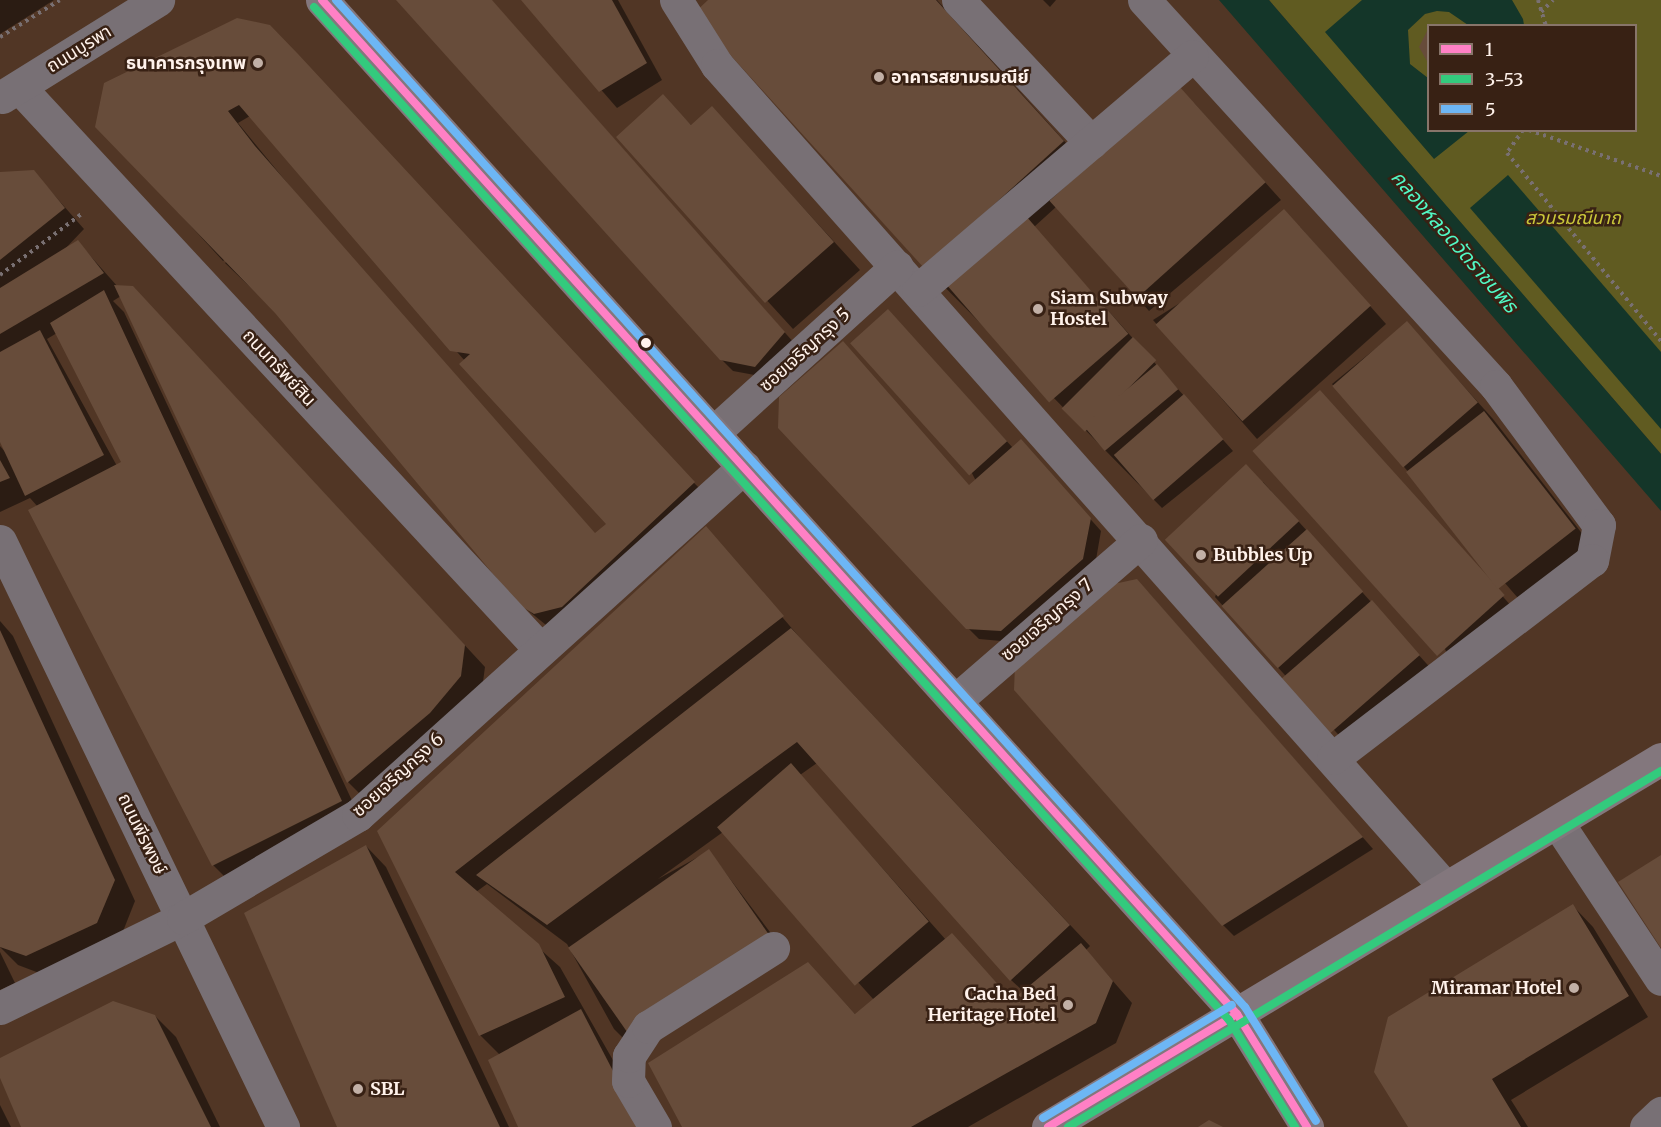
<!DOCTYPE html>
<html>
<head>
<meta charset="utf-8">
<style>
  body { margin:0 }
  #map { position:relative; width:1661px; height:1127px; overflow:hidden; background:#513625; font-family:Merriweather,"Noto Sans Thai",serif }
  div>[style] { position:absolute }
  .green>* { inset:0; background:#605b21 }
  .water>* { inset:0; background:#143629 }
  .shadow>* { inset:0; background:#0007 }
  .building>* { inset:0; background:#674c3a; transform-origin:0 0 }
  .path>* { height:4px; margin-top:-2px; transform-origin:0; background:repeating-linear-gradient(90deg,#797072 0 3px,transparent 0 7.5px) }
  .minor>* { height:33px; margin:-16.5px; padding:0 16.5px; transform-origin:16.5px; border-radius:16.5px; background:#787075 }
  .major>* { height:33px; margin:-16.5px; padding:0 16.5px; transform-origin:16.5px; border-radius:16.5px; background:#83777d }
  .bus-1>* { height:8px; margin:-4px; padding:0 4px; transform-origin:4px; border-radius:4px; background:#ff80c5 }
  .bus-2>* { height:8px; margin:-4px; padding:0 4px; transform-origin:4px; border-radius:4px; background:#33ca7d }
  .bus-3>* { height:8px; margin:-4px; padding:0 4px; transform-origin:4px; border-radius:4px; background:#6db6f5 }
  .dots>* { width:16px; height:16px; translate:-50% -50%; box-sizing:border-box; border:3px solid #382114; border-radius:50% }
  span { translate:-50% -50%; white-space:nowrap; text-align:center; line-height:1.15; -webkit-text-stroke:5px #382114; paint-order:stroke }
  .street-label { font-size:18px; color:#fff2eb }
  .poi-label { font-size:18px; color:#fff2eb; font-weight:700 }
  .right { translate:-100% -50%; text-align:right }
  .left { translate:0 -50%; text-align:left }
  .park-label { font-size:18px; color:#cac73a; font-style:italic }
  .water-label { font-size:20px; color:#51f8c5; font-style:italic }
  .legend { position:absolute; left:1427px; top:24px; width:210px; height:108px; box-sizing:border-box; background:#382114; border:2px solid #88756a; margin:0; padding:8px 10px; list-style:none; font-size:18px; color:#fff2eb }
  .legend li { display:flex; align-items:center; gap:12px; height:30px }
  .legend b { width:30px; border:2px solid #88756a }
</style>
</head>
<body>
<div id="map">
  <div class="green">
    <div style="clip-path:polygon(evenodd,1269px 0,1661px 0,1661px 454px,1447px 207px,1269px 0,1428px 26px,1636px 26px,1636px 130px,1428px 130px,1428px 26px)"></div>
  </div>
  <div class="water">
    <div style="clip-path:polygon(1219px 0,1269px 0,1362px 108px,1661px 454px,1661px 511px)"></div>
    <div style="clip-path:polygon(1362px 0,1512px 0,1523px 19px,1524px 25px,1468px 25px,1449px 12px,1437px 11px,1425px 14px,1408px 30px,1410px 64px,1428px 78px,1428px 130px,1469px 131px,1434px 159px,1325px 32px)"></div>
    <div style="clip-path:polygon(1508px 175px,1661px 352px,1661px 429px,1470px 208px)"></div>
  </div>
  <div class="shadow">
    <div style="clip-path:polygon(0 0,54px 0,0 34px)"></div>
    <div style="clip-path:polygon(398px 0,491px 0,795px 344px,766px 377px,733px 371px,721px 359px)"></div>
    <div style="clip-path:polygon(523px 0,618px 0,662px 80px,617px 108px)"></div>
    <div style="clip-path:polygon(711px 0,937px 0,1085px 164px,1194px 103px,1281px 200px,1149px 311px,1056px 207px,1034px 227px,1233px 451px,1162px 508px,925px 267px)"></div>
    <div style="clip-path:polygon(1043px 0,1056px 0,1050px 7px)"></div>
    <div style="clip-path:polygon(237px 20px,705px 494px,546px 625px,520px 604px,278px 314px,225px 263px,304px 203px,596px 535px,608px 524px,250px 116px,238px 123px,302px 201px,223px 261px,134px 164px)"></div>
    <div style="clip-path:polygon(663px 96px,692px 126px,712px 108px,860px 270px,793px 329px,618px 137px)"></div>
    <div style="clip-path:polygon(evenodd,34px 172px,84px 229px,63px 251px,78px 242px,118px 287px,153px 309px,485px 667px,481px 697px,368px 802px,348px 782px,121px 296px,113px 301px,124px 312px,362px 822px,234px 886px,213px 865px,38px 507px,30px 498px,0 512px,0 446px,7px 454px,0 439px,0 174px,34px 172px,57px 333px,123px 463px,117px 466px,47px 339px,57px 333px)"></div>
    <div style="clip-path:polygon(1300px 227px,1386px 324px,1257px 439px,1153px 320px)"></div>
    <div style="clip-path:polygon(888px 311px,1013px 448px,1021px 441px,1101px 531px,1094px 571px,1012px 642px,979px 639px,967px 627px,969px 486px,976px 481px)"></div>
    <div style="clip-path:polygon(1407px 323px,1493px 419px,1591px 545px,1524px 605px,1332px 384px)"></div>
    <div style="clip-path:polygon(1320px 392px,1522px 618px,1460px 680px)"></div>
    <div style="clip-path:polygon(1263px 482px,1435px 673px,1353px 751px,1215px 597px)"></div>
    <div style="clip-path:polygon(evenodd,706px 528px,801px 639px,1090px 946px,1086px 950px,1132px 1003px,1116px 1043px,968px 1127px,683px 1127px,808px 964px,856px 1015px,874px 1000px,723px 832px,658px 879px,709px 851px,785px 952px,630px 1045px,614px 1029px,567px 944px,487px 884px,476px 892px,560px 967px,651px 1127px,520px 1127px,500px 1055px,480px 1035px,379px 832px,706px 528px,817px 763px,1011px 980px,1024px 992px,1013px 1001px,952px 935px,946px 940px,800px 775px,817px 763px)"></div>
    <div style="clip-path:polygon(1148px 592px,1373px 849px,1234px 936px,1223px 925px)"></div>
    <div style="clip-path:polygon(0 621px,13px 636px,135px 901px,118px 944px,47px 976px,18px 965px,0 947px)"></div>
    <div style="clip-path:polygon(366px 846px,386px 867px,509px 1127px,339px 1127px)"></div>
    <div style="clip-path:polygon(1573px 906px,1593px 927px,1648px 1017px,1511px 1100px,1528px 1127px,1410px 1127px)"></div>
    <div style="clip-path:polygon(0 952px,15px 983px,0 990px)"></div>
    <div style="clip-path:polygon(155px 1016px,176px 1037px,220px 1127px,22px 1127px,0 1074px,0 1060px)"></div>
    <div style="clip-path:polygon(0 1105px,11px 1127px,0 1127px)"></div>
  </div>
  <div class="building">
    <div style="clip-path:polygon(396px 0,492px 0,785px 332px,755px 367px,720px 360px)"></div>
    <div style="clip-path:polygon(521px 0,612px 0,647px 63px,599px 92px)"></div>
    <div style="clip-path:polygon(708px 0,936px 0,1064px 141px,924px 268px,693px 14px)"></div>
    <div style="clip-path:polygon(evenodd,237px 18px,270px 25px,298px 54px,695px 482px,562px 607px,534px 614px,519px 605px,275px 313px,95px 127px,104px 83px,237px 18px,239px 105px,450px 351px,470px 354px,459px 364px,606px 524px,595px 533px,255px 146px,228px 111px,239px 105px)"></div>
    <div style="clip-path:polygon(1428px 29px,1428px 63px,1419px 47px)"></div>
    <div style="left:1178px;top:85px;width:131px;height:173px;rotate:48deg"></div>
    <div style="clip-path:polygon(663px 94px,691px 125px,712px 106px,834px 242px,765px 303px,616px 137px)"></div>
    <div style="clip-path:polygon(34px 170px,65px 208px,0 260px,0 172px)"></div>
    <div style="left:1284px;top:209px;width:130px;height:173px;rotate:48deg"></div>
    <div style="left:1026px;top:216px;width:156px;height:105px;rotate:49deg"></div>
    <div style="clip-path:polygon(78px 240px,104px 273px,0 334px,0 288px)"></div>
    <div style="clip-path:polygon(114px 285px,133px 286px,465px 645px,461px 676px,430px 713px,347px 783px)"></div>
    <div style="clip-path:polygon(104px 290px,342px 801px,212px 866px,28px 510px,121px 462px,50px 323px)"></div>
    <div style="left:888px;top:309px;width:178px;height:51px;rotate:48deg"></div>
    <div style="left:1407px;top:321px;width:108px;height:99px;rotate:49deg"></div>
    <div style="clip-path:polygon(40px 330px,104px 455px,25px 496px,0 442px,0 352px)"></div>
    <div style="left:1133px;top:337px;width:33px;height:101px;rotate:45deg"></div>
    <div style="clip-path:polygon(843px 341px,969px 485px,1021px 439px,1091px 518px,1083px 559px,1001px 631px,966px 629px,778px 428px,779px 397px)"></div>
    <div style="left:1157px;top:364px;width:33px;height:96px;rotate:50deg"></div>
    <div style="left:1320px;top:390px;width:276px;height:91px;rotate:48deg"></div>
    <div style="left:1184px;top:394px;width:60px;height:93px;rotate:49deg"></div>
    <div style="left:1484px;top:411px;width:149px;height:99px;rotate:52deg"></div>
    <div style="clip-path:polygon(0 460px,10px 478px,0 482px)"></div>
    <div style="left:1246px;top:464px;width:78px;height:111px;rotate:47deg"></div>
    <div style="clip-path:polygon(706px 526px,784px 616px,455px 872px,539px 944px,565px 997px,479px 1036px,377px 831px)"></div>
    <div style="left:1307px;top:529px;width:84px;height:115px;rotate:48deg"></div>
    <div style="clip-path:polygon(1137px 579px,1363px 837px,1222px 926px,1014px 690px,1015px 665px,1109px 585px)"></div>
    <div style="left:1372px;top:600px;width:73px;height:122px;rotate:49deg"></div>
    <div style="clip-path:polygon(791px 628px,1070px 925px,1010px 981px,797px 742px,547px 925px,476px 875px)"></div>
    <div style="clip-path:polygon(0 630px,115px 880px,97px 923px,26px 956px,0 947px)"></div>
    <div style="left:791px;top:763px;width:210px;height:98px;rotate:49deg"></div>
    <div style="clip-path:polygon(366px 845px,500px 1127px,337px 1127px,244px 913px)"></div>
    <div style="left:709px;top:849px;width:105px;height:172px;rotate:55deg"></div>
    <div style="clip-path:polygon(1661px 855px,1661px 948px,1618px 882px)"></div>
    <div style="clip-path:polygon(1573px 904px,1629px 996px,1492px 1079px,1521px 1127px,1408px 1127px,1374px 1072px,1388px 1017px)"></div>
    <div style="clip-path:polygon(952px 933px,1012px 1000px,1081px 943px,1113px 981px,1096px 1023px,911px 1127px,682px 1127px,648px 1063px,808px 962px,855px 1014px)"></div>
    <div style="clip-path:polygon(113px 1001px,155px 1015px,211px 1127px,21px 1127px,0 1078px,0 1058px)"></div>
    <div style="clip-path:polygon(581px 1009px,642px 1127px,518px 1127px,488px 1060px)"></div>
    <div style="clip-path:polygon(1209px 1120px,1223px 1127px,1198px 1127px)"></div>
  </div>
  <div class="path">
    <div style="left:1538px;top:0;width:27px;rotate:73deg"></div>
    <div style="left:1541px;top:12px;width:17px;rotate:-45deg"></div>
    <div style="left:0;top:37px;width:70px;rotate:-31.7deg"></div>
    <div style="left:1523px;top:130px;width:28px;rotate:125deg"></div>
    <div style="left:1507px;top:153px;width:243px;rotate:50.7deg"></div>
    <div style="left:1529px;top:130px;width:140px;rotate:19.2deg"></div>
    <div style="left:0;top:275px;width:104px;rotate:-36.8deg"></div>
  </div>
  <div class="minor">
    <div style="left:676px;top:0;width:77px;rotate:57.8deg"></div>
    <div style="left:717px;top:65px;width:1099px;rotate:48.47deg"></div>
    <div style="left:958px;top:0;width:195px;rotate:46.9deg"></div>
    <div style="left:1144px;top:0;width:522px;rotate:47.64deg"></div>
    <div style="left:1496px;top:386px;width:173px;rotate:53.5deg"></div>
    <div style="left:1599px;top:525px;width:36px;rotate:101deg"></div>
    <div style="left:1592px;top:560px;width:326px;rotate:142.6deg"></div>
    <div style="left:19px;top:87px;width:766px;rotate:47.17deg"></div>
    <div style="left:2px;top:97px;width:184px;rotate:-31.9deg"></div>
    <div style="left:918px;top:290px;width:360px;rotate:-40.5deg"></div>
    <div style="left:713px;top:433px;width:248px;rotate:-42.2deg"></div>
    <div style="left:0;top:541px;width:651px;rotate:64.22deg"></div>
    <div style="left:955px;top:701px;width:246px;rotate:-40.9deg"></div>
    <div style="left:1557px;top:822px;width:188px;rotate:56.5deg"></div>
    <div style="left:0;top:1008px;width:204px;rotate:-26.2deg"></div>
    <div style="left:183px;top:918px;width:203px;rotate:-30.5deg"></div>
    <div style="left:358px;top:815px;width:520px;rotate:-42.04deg"></div>
    <div style="left:655px;top:1127px;width:53px;rotate:-120.4deg"></div>
    <div style="left:628px;top:1081px;width:25px;rotate:-88deg"></div>
    <div style="left:629px;top:1056px;width:35px;rotate:-57deg"></div>
    <div style="left:648px;top:1027px;width:148px;rotate:-32.3deg"></div>
    <div style="left:1646px;top:1127px;width:21px;rotate:-43deg"></div>
  </div>
  <div class="major">
    <div style="left:322px;top:0;width:1366px;rotate:47.94deg"></div>
    <div style="left:1237px;top:1014px;width:133px;rotate:58.2deg"></div>
    <div style="left:1048px;top:1127px;width:715px;rotate:-30.98deg"></div>
  </div>
  <div class="bus-1">
    <div style="left:322px;top:0;width:1366px;rotate:47.94deg"></div>
    <div style="left:1237px;top:1014px;width:133px;rotate:58.2deg"></div>
    <div style="left:1048px;top:1127px;width:220px;rotate:-30.9deg"></div>
  </div>
  <div class="bus-2">
    <div style="left:314px;top:7px;width:1365px;rotate:47.91deg"></div>
    <div style="left:1229px;top:1020px;width:126px;rotate:58.3deg"></div>
    <div style="left:1068px;top:1127px;width:692px;rotate:-30.98deg"></div>
  </div>
  <div class="bus-3">
    <div style="left:336px;top:0;width:1357px;rotate:47.93deg"></div>
    <div style="left:1245px;top:1007px;width:134px;rotate:58.1deg"></div>
    <div style="left:1043px;top:1118px;width:220px;rotate:-30.9deg"></div>
  </div>
  <div class="dots">
    <div style="left:258px;top:63px;background:#c2b0a6"></div>
    <div style="left:879px;top:77px;background:#c2b0a6"></div>
    <div style="left:1038px;top:309px;background:#c2b0a6"></div>
    <div style="left:646px;top:343px;background:#fff2eb"></div>
    <div style="left:1201px;top:555px;background:#c2b0a6"></div>
    <div style="left:1574px;top:988px;background:#c2b0a6"></div>
    <div style="left:1068px;top:1005px;background:#c2b0a6"></div>
    <div style="left:358px;top:1089px;background:#c2b0a6"></div>
  </div>
  <div class="street-label">
    <span style="left:79px;top:49px;rotate:-32deg">ถนนบูรพา</span>
    <span style="left:805px;top:350px;rotate:-42deg">ซอยเจริญกรุง 5</span>
    <span style="left:279px;top:368px;rotate:47deg">ถนนทรัพย์สิน</span>
    <span style="left:1047px;top:620px;rotate:-41deg">ซอยเจริญกรุง 7</span>
    <span style="left:398px;top:775px;rotate:-42deg">ซอยเจริญกรุง 6</span>
    <span style="left:142px;top:834px;rotate:64deg">ถนนพีรพงษ์</span>
  </div>
  <div class="poi-label">
    <span class="right" style="left:246px;top:63px">ธนาคารกรุงเทพ</span>
    <span class="left" style="left:891px;top:77px">อาคารสยามรมณีย์</span>
    <span class="left" style="left:1050px;top:309px">Siam Subway<br>Hostel</span>
    <span class="left" style="left:1213px;top:555px">Bubbles Up</span>
    <span class="right" style="left:1562px;top:988px">Miramar Hotel</span>
    <span class="right" style="left:1056px;top:1005px">Cacha Bed<br>Heritage Hotel</span>
    <span class="left" style="left:370px;top:1089px">SBL</span>
  </div>
  <div class="park-label">
    <span style="left:1573px;top:218px">สวนรมณีนาถ</span>
  </div>
  <div class="water-label">
    <span style="left:1455px;top:241px;rotate:49deg">คลองหลอดวัดราชบพิธ</span>
  </div>
  <ul class="legend">
  <li><b style="height:8px;background:#ff80c5"></b>1</li>
  <li><b style="height:8px;background:#33ca7d"></b>3-53</li>
  <li><b style="height:8px;background:#6db6f5"></b>5</li>
  </ul>
</div>
</body>
</html>
